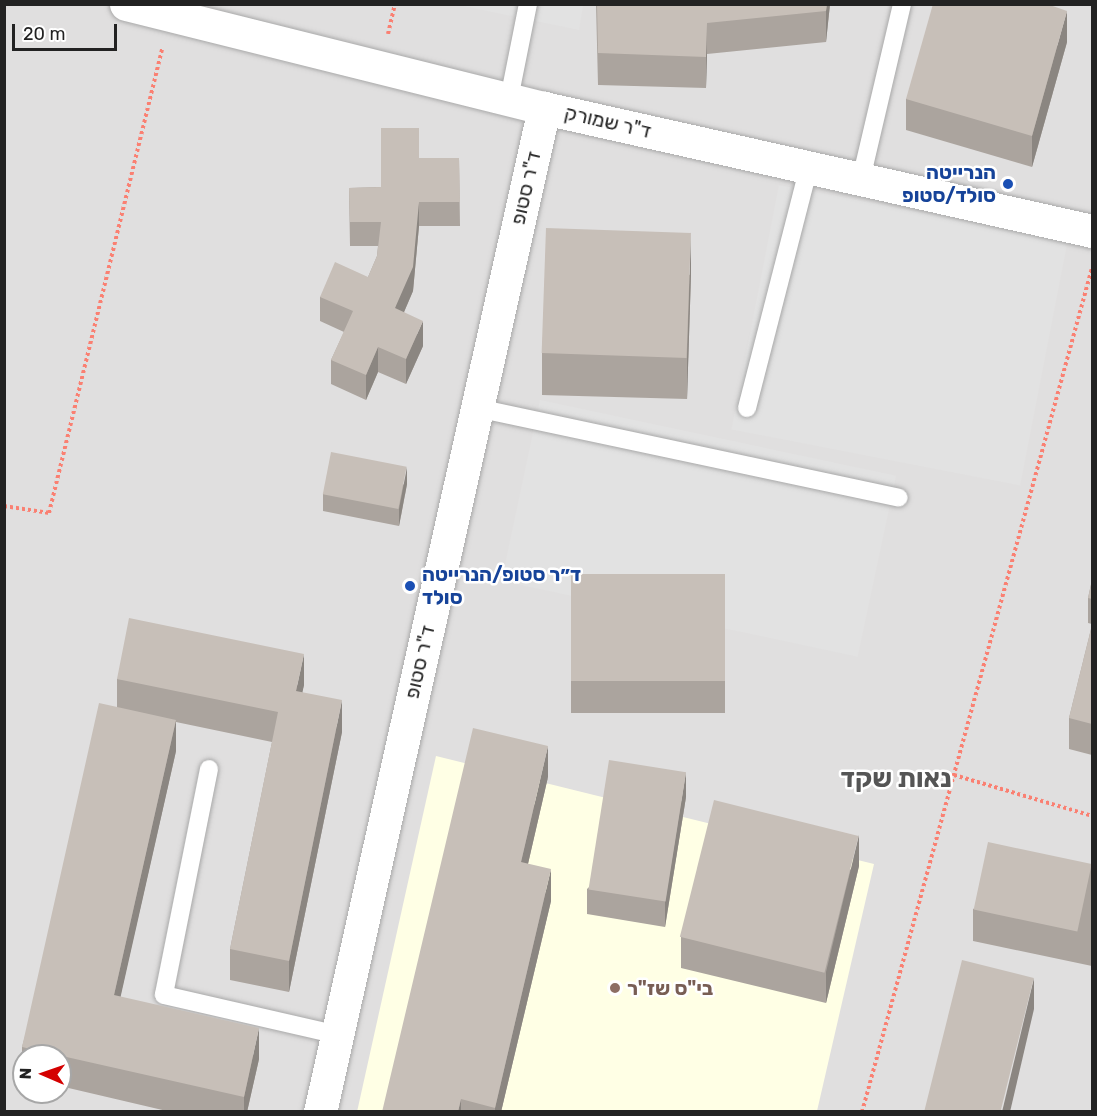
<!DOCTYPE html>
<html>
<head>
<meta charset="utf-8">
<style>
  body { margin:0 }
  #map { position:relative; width:1097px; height:1116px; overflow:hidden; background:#f2efe9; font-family:Rubik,Heebo,sans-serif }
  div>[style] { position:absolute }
  .residential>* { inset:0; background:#e0dfdf }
  .education>* { inset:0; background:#ffffe5 }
  .parking>* { inset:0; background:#e2e2e2; transform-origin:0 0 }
  .path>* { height:4px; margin-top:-2px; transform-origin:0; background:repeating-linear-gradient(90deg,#fa8072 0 3px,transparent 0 6px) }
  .roads { filter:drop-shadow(0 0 2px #a9a9a9) drop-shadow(0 0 2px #a9a9a9) }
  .service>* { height:18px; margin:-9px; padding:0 9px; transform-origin:9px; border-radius:9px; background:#fff }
  .minor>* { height:33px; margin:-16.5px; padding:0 16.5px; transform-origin:16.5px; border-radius:16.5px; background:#fff }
  .wall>* { inset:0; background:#aba49e; transform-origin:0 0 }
  .shaded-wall>* { inset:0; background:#8b8681 }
  .building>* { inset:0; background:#c7bfb8; transform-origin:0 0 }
  .dots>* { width:16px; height:16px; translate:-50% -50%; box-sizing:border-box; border:3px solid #fff; border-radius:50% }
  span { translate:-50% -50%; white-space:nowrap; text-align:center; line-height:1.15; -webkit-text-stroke:5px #fff; paint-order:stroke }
  .street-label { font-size:20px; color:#222 }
  .transit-label { font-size:20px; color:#164399; font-weight:700 }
  .right { translate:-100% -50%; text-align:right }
  .left { translate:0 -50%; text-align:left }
  .education-label { font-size:20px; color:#785e54; font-weight:700 }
  .district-label { font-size:26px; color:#555; font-weight:700 }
  .frame { position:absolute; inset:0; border:6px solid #222; pointer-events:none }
  .north { position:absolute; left:12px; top:1044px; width:60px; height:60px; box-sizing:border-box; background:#fff; border:2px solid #a7a7a7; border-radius:50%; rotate:272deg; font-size:16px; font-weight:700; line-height:24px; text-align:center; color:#222 }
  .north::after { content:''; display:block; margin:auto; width:21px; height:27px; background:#d40000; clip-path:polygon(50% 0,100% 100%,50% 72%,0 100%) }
  .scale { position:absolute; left:12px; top:24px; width:105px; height:27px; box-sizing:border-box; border:3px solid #222; border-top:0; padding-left:8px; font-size:18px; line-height:21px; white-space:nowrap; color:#222; -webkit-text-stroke:4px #fff; paint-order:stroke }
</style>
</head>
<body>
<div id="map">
  <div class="residential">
    <div style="clip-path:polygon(evenodd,5px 5px,1092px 5px,1092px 1111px,5px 1112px,5px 5px,24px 1056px,60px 1056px,60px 1092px,24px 1092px,24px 1056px)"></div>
  </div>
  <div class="education">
    <div style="clip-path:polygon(436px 756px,874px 864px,817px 1111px,357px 1112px)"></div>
  </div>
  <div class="parking">
    <div style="clip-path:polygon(459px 5px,583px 5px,579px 30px)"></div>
    <div style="left:779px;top:185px;width:294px;height:249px;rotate:11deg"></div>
    <div style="left:540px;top:400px;width:364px;height:185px;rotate:12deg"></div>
  </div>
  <div class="path">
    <div style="left:388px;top:34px;width:31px;rotate:-77deg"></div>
    <div style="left:4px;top:506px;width:46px;rotate:8.8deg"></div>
    <div style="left:49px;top:513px;width:479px;rotate:-76.3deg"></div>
    <div style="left:954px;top:775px;width:144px;rotate:16.5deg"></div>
    <div style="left:862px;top:1112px;width:875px;rotate:-74.76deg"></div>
  </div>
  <div class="roads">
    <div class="service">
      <div style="left:509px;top:99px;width:97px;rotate:-78.7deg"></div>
      <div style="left:861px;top:179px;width:180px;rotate:-76.8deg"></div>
      <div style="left:477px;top:408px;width:431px;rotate:12deg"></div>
      <div style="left:747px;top:408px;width:249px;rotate:-75.6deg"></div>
      <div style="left:209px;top:769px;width:230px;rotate:101.3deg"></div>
      <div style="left:164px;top:995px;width:179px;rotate:12.9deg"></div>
    </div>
    <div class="minor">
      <div style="left:126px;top:4px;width:431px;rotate:14deg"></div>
      <div style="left:544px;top:108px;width:562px;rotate:12.65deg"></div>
      <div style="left:320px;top:1112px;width:1029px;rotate:-77.42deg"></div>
    </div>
  </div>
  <div class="wall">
    <div style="clip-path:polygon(596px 4px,830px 4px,826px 42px,707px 54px,706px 88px,598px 85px)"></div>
    <div style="clip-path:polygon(1067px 42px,1032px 167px,906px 130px,906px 99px)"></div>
    <div style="clip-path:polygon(419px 158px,459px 158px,460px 226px,419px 226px,413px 291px,404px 312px,423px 346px,406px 384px,378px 372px,366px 400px,331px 384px,331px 360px,344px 332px,320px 321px,320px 297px,368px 277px,377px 256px,378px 246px,350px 246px,349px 188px,381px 187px)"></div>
    <div style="clip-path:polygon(691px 274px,687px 399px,542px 395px,542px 353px)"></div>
    <div style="clip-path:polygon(407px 484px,399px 526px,323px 511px,323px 494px)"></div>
    <div style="left:571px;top:574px;width:154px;height:139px"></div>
    <div style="clip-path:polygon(1092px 580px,1092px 624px,1088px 623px,1088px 598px)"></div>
    <div style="clip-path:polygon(1092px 625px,1092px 755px,1069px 749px,1069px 718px)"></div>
    <div style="clip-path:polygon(117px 679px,304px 685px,302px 692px,342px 732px,289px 992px,230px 980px,230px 949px,272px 742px,176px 722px,176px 751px,120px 997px,259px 1059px,247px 1112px,171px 1112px,60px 1086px,60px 1056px,24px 1056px,24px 1078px,22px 1078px,22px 1047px,117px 707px)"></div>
    <div style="clip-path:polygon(548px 777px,528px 864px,551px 901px,501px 1112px,382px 1112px)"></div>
    <div style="clip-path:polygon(686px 797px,665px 927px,587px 914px,587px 889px)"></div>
    <div style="clip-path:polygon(1092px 864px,1092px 966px,973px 941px,973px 909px)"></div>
    <div style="clip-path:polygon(859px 866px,826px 1003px,681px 968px,681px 937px)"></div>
  </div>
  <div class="shaded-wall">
    <div style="clip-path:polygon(827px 4px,830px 4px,826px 42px,826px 11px)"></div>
    <div style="clip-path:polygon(1067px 11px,1067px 42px,1032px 167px,1032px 136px)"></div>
    <div style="clip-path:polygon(707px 23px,707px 54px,706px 88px,706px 57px)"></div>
    <div style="clip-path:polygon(419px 202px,419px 226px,413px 291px,395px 333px,395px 308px)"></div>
    <div style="clip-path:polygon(691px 232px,691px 274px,687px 399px,687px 358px)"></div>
    <div style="clip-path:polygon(423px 321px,423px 346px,406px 384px,406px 359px)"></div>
    <div style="clip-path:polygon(378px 347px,378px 372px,366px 400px,366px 375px)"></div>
    <div style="clip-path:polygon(407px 467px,407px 484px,399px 526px,399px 509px)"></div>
    <div style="clip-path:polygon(304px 654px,304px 685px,296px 722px,296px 691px)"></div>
    <div style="clip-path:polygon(342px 700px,342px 732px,289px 992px,289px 961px)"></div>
    <div style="clip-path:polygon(176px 720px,176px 751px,114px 1026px,114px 995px)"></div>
    <div style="clip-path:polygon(548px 746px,548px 777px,521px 894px,521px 862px)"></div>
    <div style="clip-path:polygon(686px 772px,686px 797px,665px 927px,665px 902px)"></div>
    <div style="clip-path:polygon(859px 835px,859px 866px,826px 1003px,826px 972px)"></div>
    <div style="clip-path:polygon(551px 869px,551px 901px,501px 1112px,495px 1112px,495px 1108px)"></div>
    <div style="clip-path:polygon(1034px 978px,1034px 1009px,1010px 1112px,1002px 1112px)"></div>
    <div style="clip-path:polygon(259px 1028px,259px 1059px,247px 1112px,244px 1112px,244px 1097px)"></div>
    <div style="clip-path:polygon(461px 1099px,461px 1112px,458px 1112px)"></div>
  </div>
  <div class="building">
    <div style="clip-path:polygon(597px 4px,827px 4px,826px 11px,707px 23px,706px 57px,598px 53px)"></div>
    <div style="clip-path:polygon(933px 4px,1047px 4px,1067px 11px,1032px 136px,906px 99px)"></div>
    <div style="clip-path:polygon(381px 128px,419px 128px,419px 158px,459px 158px,460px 202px,419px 202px,413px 267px,395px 308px,423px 321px,406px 359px,378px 347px,366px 375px,331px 360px,353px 311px,320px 297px,335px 262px,368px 277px,377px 256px,381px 222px,350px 222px,349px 188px,381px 187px)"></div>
    <div style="left:546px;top:228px;width:145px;height:125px;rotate:2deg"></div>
    <div style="left:331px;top:452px;width:77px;height:43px;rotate:11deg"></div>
    <div style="left:571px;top:574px;width:154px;height:107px"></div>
    <div style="clip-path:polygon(1092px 580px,1092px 599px,1088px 598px)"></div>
    <div style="clip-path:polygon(129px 618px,304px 654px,296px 691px,342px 700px,289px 961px,230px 949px,278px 712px,117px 679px)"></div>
    <div style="clip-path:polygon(1092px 625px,1092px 724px,1069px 718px)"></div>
    <div style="clip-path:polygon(99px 703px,176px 720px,114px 995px,259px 1028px,244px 1097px,22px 1047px)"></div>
    <div style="clip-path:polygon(473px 728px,548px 746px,521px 862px,551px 869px,495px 1108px,461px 1099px,458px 1112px,382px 1112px)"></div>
    <div style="left:609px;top:760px;width:78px;height:131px;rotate:9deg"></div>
    <div style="left:714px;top:800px;width:149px;height:141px;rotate:14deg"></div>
    <div style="left:988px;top:842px;width:106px;height:69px;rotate:12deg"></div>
    <div style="left:962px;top:960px;width:74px;height:156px;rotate:14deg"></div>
  </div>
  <div class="dots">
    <div style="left:1008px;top:184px;background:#1a4fb4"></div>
    <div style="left:410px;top:586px;background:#1a4fb4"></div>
    <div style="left:615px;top:988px;background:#8d6e63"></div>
  </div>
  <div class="street-label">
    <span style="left:608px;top:122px;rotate:13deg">ד"ר שמורק</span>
    <span style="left:526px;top:188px;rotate:-77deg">ד"ר סטופ</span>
    <span style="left:420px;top:662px;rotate:-77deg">ד"ר סטופ</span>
  </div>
  <div class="transit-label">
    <span class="right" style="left:996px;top:184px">הנרייטה<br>סולד/סטופ</span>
    <span class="left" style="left:422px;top:586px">ד״ר סטופ/הנרייטה<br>סולד</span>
  </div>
  <div class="education-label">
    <span class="left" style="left:627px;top:988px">בי"ס שז"ר</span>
  </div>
  <div class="district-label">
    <span style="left:896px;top:779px">נאות שקד</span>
  </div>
  <div class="frame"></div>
  <div class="north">N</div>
  <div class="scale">20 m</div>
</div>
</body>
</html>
